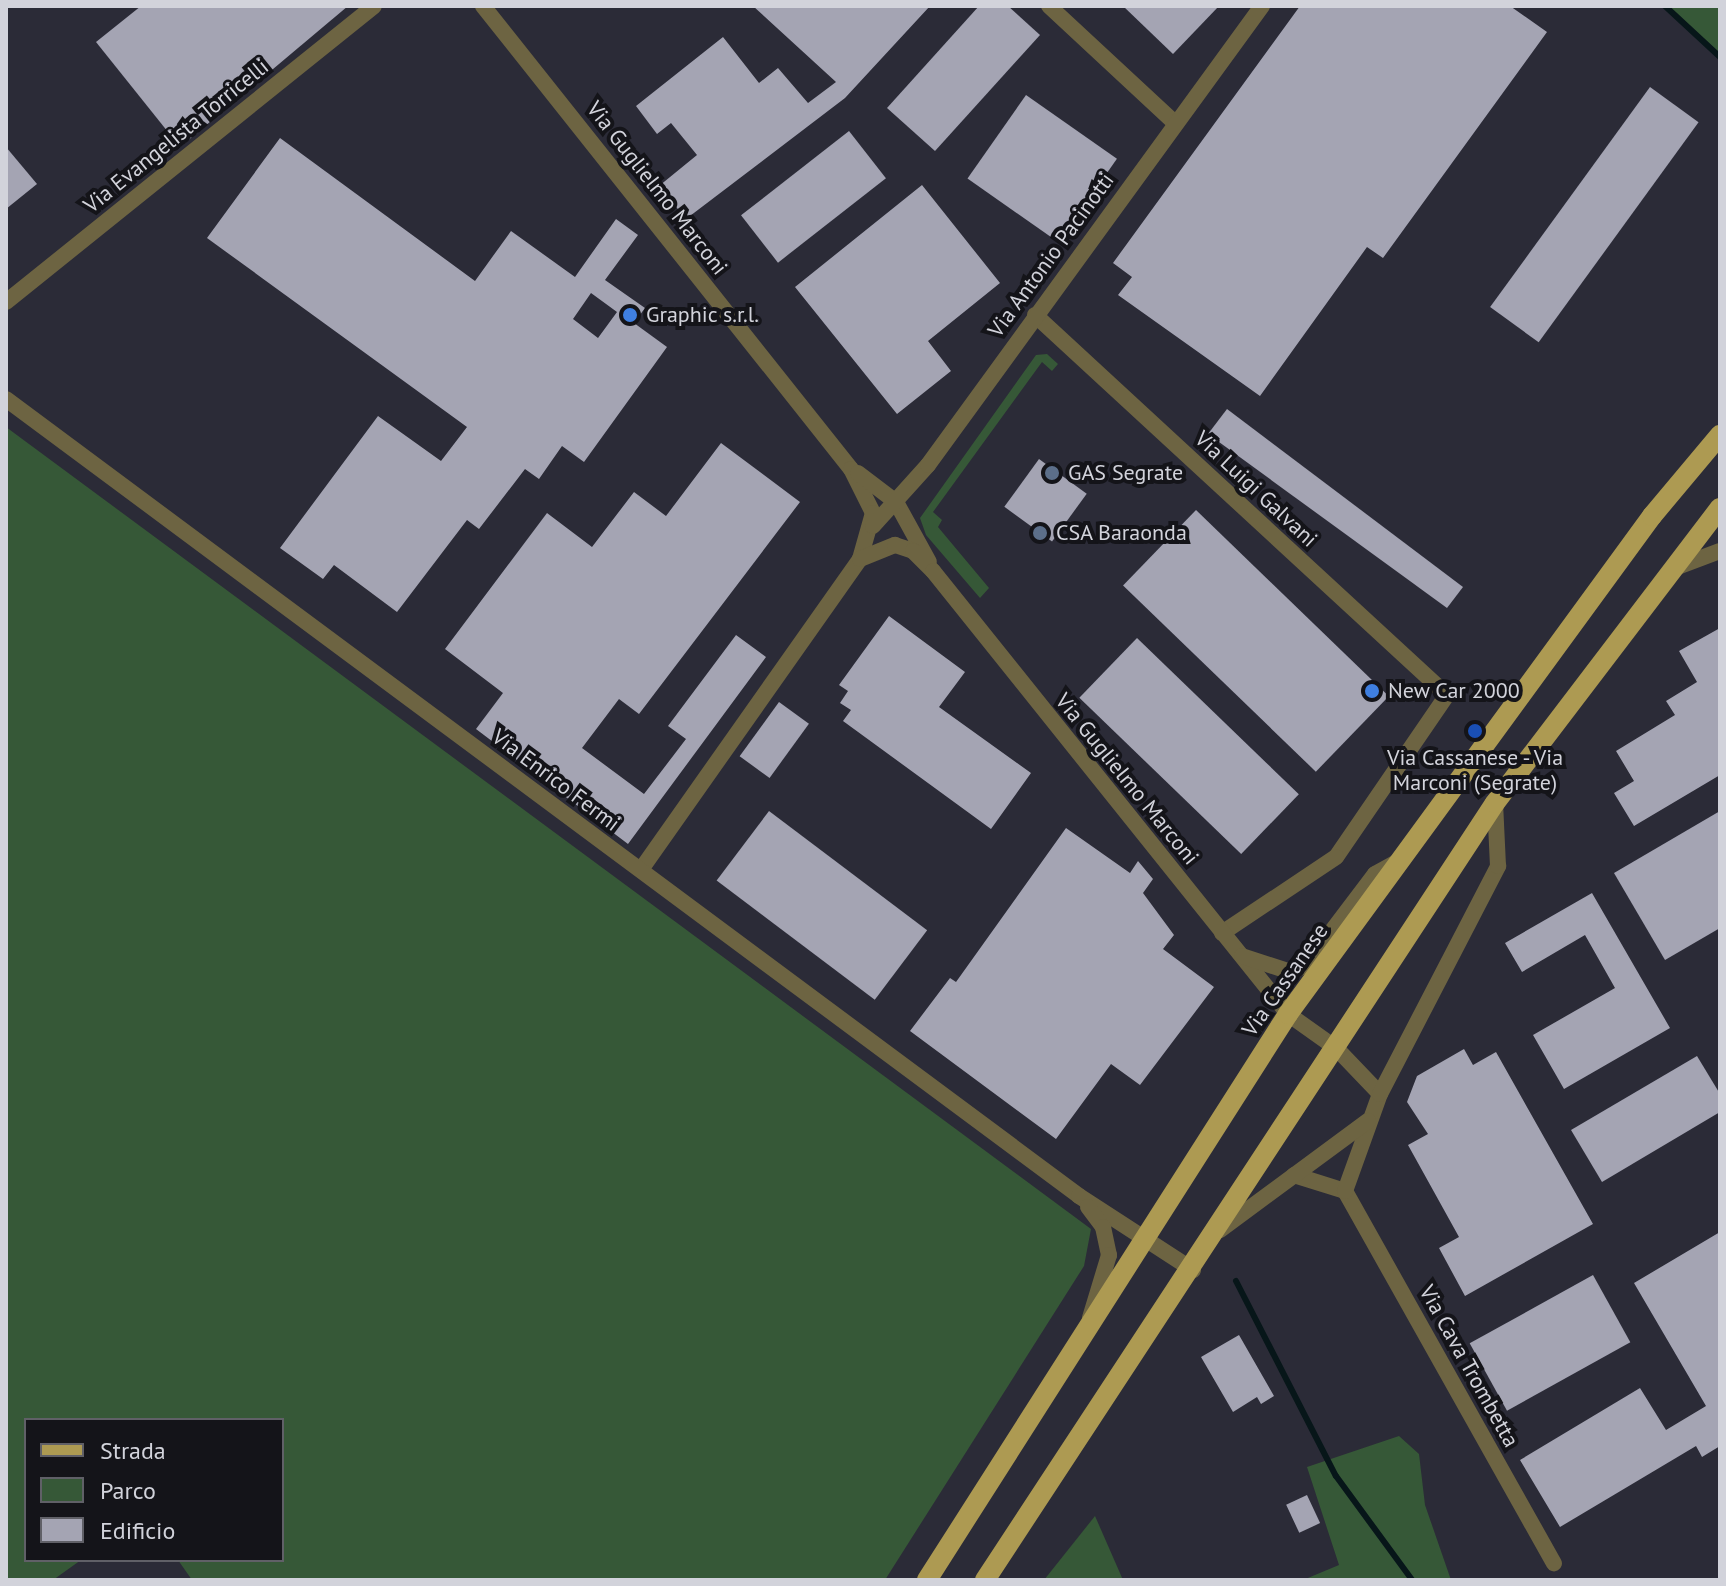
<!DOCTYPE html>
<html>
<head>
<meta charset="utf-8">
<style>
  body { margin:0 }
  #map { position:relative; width:1726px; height:1586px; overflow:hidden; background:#2b2b37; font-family:"PT Sans",sans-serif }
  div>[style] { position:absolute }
  .green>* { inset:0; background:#365837 }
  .stream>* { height:6px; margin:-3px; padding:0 3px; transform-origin:3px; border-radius:3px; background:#071619 }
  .building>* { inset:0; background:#a4a4b3; transform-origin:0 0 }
  .minor>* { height:16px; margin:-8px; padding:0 8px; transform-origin:8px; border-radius:8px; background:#6d6442 }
  .primary>* { height:20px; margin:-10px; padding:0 10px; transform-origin:10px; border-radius:10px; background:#ad9a52 }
  .dots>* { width:22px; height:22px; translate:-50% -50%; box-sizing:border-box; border:4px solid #141419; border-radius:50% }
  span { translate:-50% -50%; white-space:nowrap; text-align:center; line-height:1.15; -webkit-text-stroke:8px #141419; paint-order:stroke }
  .street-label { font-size:22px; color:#d2d3db }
  .poi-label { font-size:22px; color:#d2d3db }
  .left { translate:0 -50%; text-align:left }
  .frame { position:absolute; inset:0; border:8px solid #d2d3db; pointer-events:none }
  .legend { position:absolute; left:24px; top:1418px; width:260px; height:144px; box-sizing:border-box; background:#141419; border:2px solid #606067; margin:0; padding:10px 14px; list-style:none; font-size:24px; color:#d2d3db }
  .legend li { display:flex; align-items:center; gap:16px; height:40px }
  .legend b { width:40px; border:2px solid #606067 }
</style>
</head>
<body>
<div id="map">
  <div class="green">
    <div style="clip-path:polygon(1665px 6px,1720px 6px,1720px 57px)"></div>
    <div style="clip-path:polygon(1036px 355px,1047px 354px,1058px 364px,1052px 371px,1042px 362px,933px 512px,942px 520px,938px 527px,989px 588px,980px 598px,926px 535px,920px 518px)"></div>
    <div style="clip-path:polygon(6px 427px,1091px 1229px,1084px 1266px,885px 1580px,192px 1580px,178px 1560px,282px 1560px,282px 1420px,26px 1420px,26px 1560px,81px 1560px,53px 1580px,6px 1580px)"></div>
    <div style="clip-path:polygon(1399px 1436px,1419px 1454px,1425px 1505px,1451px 1580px,1303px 1580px,1339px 1565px,1307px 1467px)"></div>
    <div style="clip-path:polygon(1095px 1516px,1123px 1580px,1044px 1580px)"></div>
  </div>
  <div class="stream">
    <div style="left:1665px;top:6px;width:75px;rotate:42.8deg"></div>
    <div style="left:1236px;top:1281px;width:219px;rotate:62.9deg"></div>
    <div style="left:1336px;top:1476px;width:129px;rotate:53.8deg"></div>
  </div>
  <div class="building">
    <div style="clip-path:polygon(141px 6px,348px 6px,180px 147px,96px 42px)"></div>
    <div style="clip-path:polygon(753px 6px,930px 6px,845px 98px,686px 219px,659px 186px,697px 155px,671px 123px,657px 134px,636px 106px,723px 37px,759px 83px,778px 68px,808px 103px,836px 82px)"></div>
    <div style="clip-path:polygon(979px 6px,1008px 6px,1040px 35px,935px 151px,887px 108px)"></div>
    <div style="clip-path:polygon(1123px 6px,1219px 6px,1173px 54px)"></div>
    <div style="clip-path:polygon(1300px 6px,1510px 6px,1547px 32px,1383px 258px,1367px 247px,1260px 396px,1118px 295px,1132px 277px,1113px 263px)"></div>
    <div style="left:1650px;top:87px;width:60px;height:272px;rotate:36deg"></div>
    <div style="left:1026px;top:95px;width:111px;height:102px;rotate:35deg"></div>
    <div style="left:849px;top:131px;width:60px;height:137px;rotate:52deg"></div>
    <div style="clip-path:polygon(evenodd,280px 138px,475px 281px,511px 231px,575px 277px,616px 219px,638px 235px,605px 280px,645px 308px,634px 323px,667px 347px,584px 462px,562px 446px,539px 479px,525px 469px,479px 529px,467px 520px,397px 612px,334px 565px,323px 579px,280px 548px,378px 416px,441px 461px,467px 427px,207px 238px,280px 138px,591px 293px,617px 312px,598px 338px,573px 319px,591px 293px)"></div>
    <div style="clip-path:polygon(6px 147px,37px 184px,6px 209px)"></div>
    <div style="clip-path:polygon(922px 185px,1000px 283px,928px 341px,951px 371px,897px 414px,795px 287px)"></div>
    <div style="clip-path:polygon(1227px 409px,1463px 587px,1447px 608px,1208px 434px)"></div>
    <div style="clip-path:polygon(721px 443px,800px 502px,639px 714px,619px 699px,582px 748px,644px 794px,686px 739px,668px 726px,736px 635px,766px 657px,628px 844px,476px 729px,503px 693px,445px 649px,547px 513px,592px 547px,634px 492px,666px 516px)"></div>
    <div style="left:1039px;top:459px;width:59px;height:59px;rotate:36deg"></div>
    <div style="left:1196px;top:510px;width:268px;height:105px;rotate:44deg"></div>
    <div style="clip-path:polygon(889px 616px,965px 672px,939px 707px,1031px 773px,991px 829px,843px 721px,851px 710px,840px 703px,848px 691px,839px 685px)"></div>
    <div style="clip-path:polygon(1720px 628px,1720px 775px,1634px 826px,1614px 793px,1634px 781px,1616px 751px,1675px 715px,1666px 701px,1697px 682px,1679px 651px)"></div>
    <div style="left:1137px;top:638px;width:225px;height:83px;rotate:44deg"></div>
    <div style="left:779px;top:702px;width:37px;height:67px;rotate:36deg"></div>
    <div style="left:769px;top:811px;width:198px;height:87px;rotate:37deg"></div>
    <div style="clip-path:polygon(1720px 811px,1720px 928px,1665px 960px,1614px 873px)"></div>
    <div style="clip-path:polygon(1066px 828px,1130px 873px,1138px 861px,1153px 879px,1143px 893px,1174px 935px,1163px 949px,1214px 987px,1140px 1085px,1111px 1064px,1056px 1139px,910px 1031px,950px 978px,956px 982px)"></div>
    <div style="clip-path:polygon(1592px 893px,1670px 1028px,1564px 1089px,1533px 1035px,1615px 988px,1585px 935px,1522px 972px,1505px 943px)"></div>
    <div style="clip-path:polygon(1464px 1049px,1473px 1065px,1496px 1052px,1593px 1224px,1465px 1296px,1439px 1248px,1459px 1237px,1408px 1145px,1428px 1134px,1407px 1102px,1417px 1076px)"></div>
    <div style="clip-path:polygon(1697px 1056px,1720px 1094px,1720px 1112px,1602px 1182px,1571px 1130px)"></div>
    <div style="clip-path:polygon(1720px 1232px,1720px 1446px,1702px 1457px,1696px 1446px,1560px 1527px,1520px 1460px,1640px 1388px,1666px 1430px,1706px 1406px,1634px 1283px)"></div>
    <div style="left:1593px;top:1275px;width:77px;height:141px;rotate:61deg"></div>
    <div style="clip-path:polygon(1239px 1335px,1274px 1396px,1261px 1404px,1257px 1397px,1233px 1412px,1201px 1357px)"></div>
    <div style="left:1307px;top:1495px;width:31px;height:23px;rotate:65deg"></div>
  </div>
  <div class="minor">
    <div style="left:483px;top:6px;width:591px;rotate:51.52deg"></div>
    <div style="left:851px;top:469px;width:49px;rotate:63.4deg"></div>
    <div style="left:873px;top:513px;width:48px;rotate:105.8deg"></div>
    <div style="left:860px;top:559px;width:380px;rotate:125.2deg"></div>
    <div style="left:1049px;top:6px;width:171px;rotate:42.9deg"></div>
    <div style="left:6px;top:302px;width:472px;rotate:-38.8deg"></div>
    <div style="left:1035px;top:315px;width:560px;rotate:42.69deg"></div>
    <div style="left:1447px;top:695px;width:196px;rotate:124.4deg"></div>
    <div style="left:1336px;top:857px;width:137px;rotate:146.3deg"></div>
    <div style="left:6px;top:399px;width:1337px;rotate:36.6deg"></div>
    <div style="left:1079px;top:1196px;width:136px;rotate:33deg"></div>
    <div style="left:858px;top:473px;width:48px;rotate:37.3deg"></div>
    <div style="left:896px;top:502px;width:68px;rotate:61.2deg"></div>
    <div style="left:873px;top:526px;width:82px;rotate:-48deg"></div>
    <div style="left:928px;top:465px;width:568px;rotate:-53.96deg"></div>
    <div style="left:860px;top:559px;width:38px;rotate:-22deg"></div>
    <div style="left:895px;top:545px;width:19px;rotate:18deg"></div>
    <div style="left:913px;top:551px;width:28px;rotate:45deg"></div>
    <div style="left:933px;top:571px;width:568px;rotate:51.29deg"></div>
    <div style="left:1288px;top:1014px;width:60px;rotate:35.5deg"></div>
    <div style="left:1337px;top:1049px;width:62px;rotate:46.3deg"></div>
    <div style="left:1672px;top:569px;width:51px;rotate:-20.6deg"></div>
    <div style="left:1242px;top:956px;width:52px;rotate:18.1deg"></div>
    <div style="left:1291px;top:972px;width:17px;rotate:-25deg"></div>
    <div style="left:1306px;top:965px;width:114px;rotate:-52.8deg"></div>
    <div style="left:1375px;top:874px;width:26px;rotate:-29deg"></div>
    <div style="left:1294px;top:1175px;width:53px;rotate:17.4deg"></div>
    <div style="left:1345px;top:1191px;width:427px;rotate:60.7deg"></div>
    <div style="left:1345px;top:1191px;width:103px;rotate:-70.2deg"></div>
    <div style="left:1380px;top:1094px;width:257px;rotate:-62.6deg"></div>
    <div style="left:1498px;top:866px;width:63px;rotate:-92.7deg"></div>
    <div style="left:1088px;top:1207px;width:25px;rotate:53deg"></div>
    <div style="left:1103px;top:1227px;width:29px;rotate:78deg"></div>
    <div style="left:1109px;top:1255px;width:66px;rotate:106.8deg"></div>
    <div style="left:1220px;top:1230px;width:184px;rotate:-36.4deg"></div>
  </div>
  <div class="primary">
    <div style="left:927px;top:1580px;width:671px;rotate:-57.47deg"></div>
    <div style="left:1288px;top:1014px;width:617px;rotate:-53.84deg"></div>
    <div style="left:1652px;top:516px;width:106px;rotate:-50deg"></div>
    <div style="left:985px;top:1580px;width:929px;rotate:-56.72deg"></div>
    <div style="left:1495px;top:803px;width:371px;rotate:-52.7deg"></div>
  </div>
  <div class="dots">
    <div style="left:630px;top:315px;background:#3f7fe0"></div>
    <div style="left:1052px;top:473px;background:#5c6f8a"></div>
    <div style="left:1040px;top:533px;background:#5c6f8a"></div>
    <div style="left:1372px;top:691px;background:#3f7fe0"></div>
    <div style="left:1475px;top:731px;background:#1a4fb4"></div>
  </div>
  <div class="street-label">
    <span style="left:176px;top:136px;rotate:-39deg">Via Evangelista Torricelli</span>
    <span style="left:657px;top:188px;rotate:52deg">Via Guglielmo Marconi</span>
    <span style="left:1051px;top:255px;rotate:-54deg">Via Antonio Pacinotti</span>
    <span style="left:1256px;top:489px;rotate:43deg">Via Luigi Galvani</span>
    <span style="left:1127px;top:779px;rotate:51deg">Via Guglielmo Marconi</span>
    <span style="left:556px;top:780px;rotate:37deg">Via Enrico Fermi</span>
    <span style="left:1285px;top:980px;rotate:-55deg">Via Cassanese</span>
    <span style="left:1469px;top:1366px;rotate:61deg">Via Cava Trombetta</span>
  </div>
  <div class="poi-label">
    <span class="left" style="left:646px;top:315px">Graphic s.r.l.</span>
    <span class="left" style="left:1068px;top:473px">GAS Segrate</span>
    <span class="left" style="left:1056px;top:533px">CSA Baraonda</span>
    <span class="left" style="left:1388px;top:691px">New Car 2000</span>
    <span style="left:1475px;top:770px">Via Cassanese - Via<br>Marconi (Segrate)</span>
  </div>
  <div class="frame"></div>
  <ul class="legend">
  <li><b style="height:10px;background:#ad9a52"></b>Strada</li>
  <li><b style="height:22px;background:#365837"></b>Parco</li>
  <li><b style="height:22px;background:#a4a4b3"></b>Edificio</li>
  </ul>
</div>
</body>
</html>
